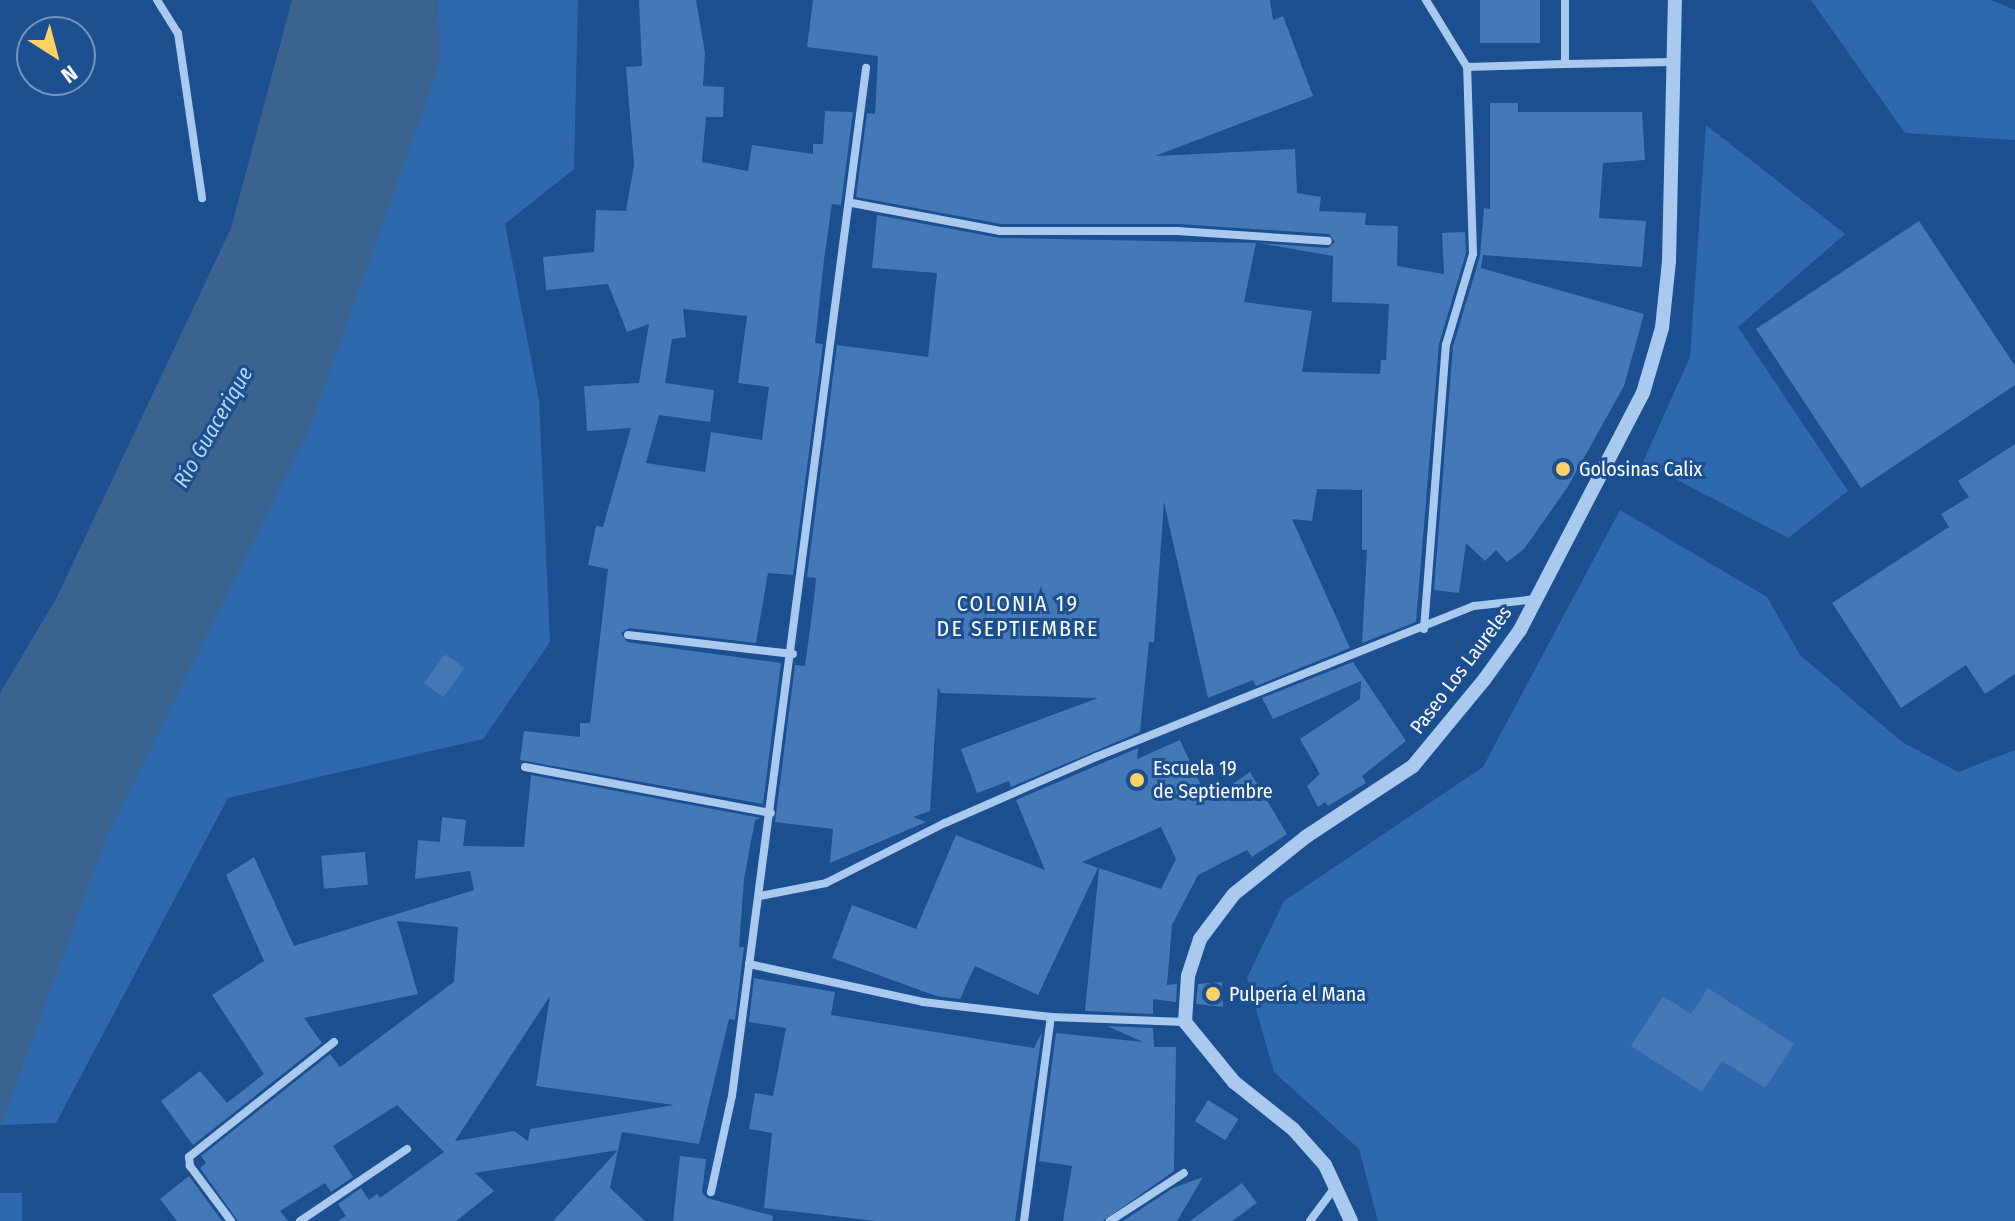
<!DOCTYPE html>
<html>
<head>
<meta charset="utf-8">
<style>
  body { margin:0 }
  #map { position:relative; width:2015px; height:1221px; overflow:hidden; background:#1b4f8f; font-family:"Fira Sans Condensed",sans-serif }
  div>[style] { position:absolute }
  .green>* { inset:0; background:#2e69ad; transform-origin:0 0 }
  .water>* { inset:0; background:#3c6290 }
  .building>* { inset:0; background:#4478b7; transform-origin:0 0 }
  .minor>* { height:8px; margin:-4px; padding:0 4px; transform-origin:4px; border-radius:4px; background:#a9c9ee }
  .tertiary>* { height:14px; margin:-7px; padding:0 7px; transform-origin:7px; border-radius:7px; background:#a9c9ee }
  .dots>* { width:22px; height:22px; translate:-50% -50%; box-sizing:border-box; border:4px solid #1b4f8f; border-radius:50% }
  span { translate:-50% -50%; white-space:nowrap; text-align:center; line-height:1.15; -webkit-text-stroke:6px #1b4f8f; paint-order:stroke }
  .poi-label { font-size:20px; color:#fff }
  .left { translate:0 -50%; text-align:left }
  .street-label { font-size:20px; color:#fff }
  .water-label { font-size:22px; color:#b5d3f5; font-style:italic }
  .neighbourhood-label { font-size:22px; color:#fff; letter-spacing:2px }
  .north { position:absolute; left:16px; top:16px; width:80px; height:80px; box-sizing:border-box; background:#1b4f8f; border:2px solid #7695bc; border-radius:50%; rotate:144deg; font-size:22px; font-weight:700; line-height:32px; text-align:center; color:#fff }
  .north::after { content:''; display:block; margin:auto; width:28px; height:36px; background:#ffd166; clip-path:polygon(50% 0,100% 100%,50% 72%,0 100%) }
</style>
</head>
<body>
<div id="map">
  <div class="green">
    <div style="clip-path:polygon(424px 0,578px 0,574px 169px,505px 224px,539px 400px,550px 642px,483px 739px,228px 798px,56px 1123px,0 1125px,0 954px)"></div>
    <div style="clip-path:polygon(1811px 0,1991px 0,2015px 10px,2015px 140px,1905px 133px)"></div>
    <div style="clip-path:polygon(1706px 125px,1845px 234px,1738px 327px,1848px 491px,1788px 538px,1643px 462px,1690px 357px)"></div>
    <div style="clip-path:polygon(1620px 510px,1767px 597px,1800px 655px,1902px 742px,1958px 772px,2015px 750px,2015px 1221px,1378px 1221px,1359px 1149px,1274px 1072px,1247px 978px,1284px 901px,1483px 767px)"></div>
    <div style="left:0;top:1193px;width:22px;height:28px"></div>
  </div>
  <div class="water">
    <div style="clip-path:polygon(292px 0,438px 0,440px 62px,310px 426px,106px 837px,0 1127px,0 693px,56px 599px,231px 228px)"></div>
  </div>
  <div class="building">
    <div style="clip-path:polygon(evenodd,639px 0,696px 0,705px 53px,703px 86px,724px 87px,723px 117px,706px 117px,702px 162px,748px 171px,752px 145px,813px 154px,813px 144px,823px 144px,825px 111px,853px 112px,841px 205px,832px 204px,824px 260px,815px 343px,823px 344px,793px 575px,768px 573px,756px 643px,629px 628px,621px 633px,627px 642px,781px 663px,763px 804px,520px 760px,524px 731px,580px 737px,580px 723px,590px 723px,608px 569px,588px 565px,596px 526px,603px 527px,631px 428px,587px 431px,584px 386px,639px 383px,649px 324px,627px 332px,608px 284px,546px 290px,543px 257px,594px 252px,596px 210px,626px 211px,634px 165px,626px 67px,642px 66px,639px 0,683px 309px,747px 316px,738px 383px,769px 387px,762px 440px,711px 432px,705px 472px,646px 463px,659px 415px,710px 422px,714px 390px,665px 383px,672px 339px,686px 337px,683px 309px)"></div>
    <div style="clip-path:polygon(813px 0,1270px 0,1273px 20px,1283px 16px,1313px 96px,1155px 156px,1295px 149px,1297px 193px,1321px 197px,1319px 211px,1366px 213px,1365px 225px,1398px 226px,1397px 266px,1444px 274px,1442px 233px,1465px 232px,1466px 253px,1439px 344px,1416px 622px,1362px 643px,1367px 550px,1362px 550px,1362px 490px,1317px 489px,1312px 521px,1292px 519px,1350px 648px,1256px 686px,1253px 680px,1208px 698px,1164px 502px,1154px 642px,1149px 642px,1140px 732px,1011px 787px,1009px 781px,977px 793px,961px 749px,1098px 698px,941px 693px,938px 687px,930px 811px,913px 817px,926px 822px,830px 863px,833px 829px,775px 822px,795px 665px,805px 666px,814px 599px,816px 578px,807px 577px,837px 345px,928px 357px,937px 273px,872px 268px,877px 215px,1000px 238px,1256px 243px,1244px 302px,1312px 311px,1302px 372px,1380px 374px,1381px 360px,1386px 360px,1389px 304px,1332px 302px,1333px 256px,1259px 243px,1328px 248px,1335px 242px,1329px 234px,1177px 224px,1001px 224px,856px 197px,867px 113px,875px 114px,878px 56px,807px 47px)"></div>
    <div style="left:1480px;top:0;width:60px;height:43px"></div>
    <div style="clip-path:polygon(1490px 103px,1518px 103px,1518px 112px,1642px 112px,1645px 160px,1603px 163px,1599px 218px,1646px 221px,1642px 267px,1483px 255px,1481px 268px,1644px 314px,1624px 386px,1567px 488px,1524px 549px,1507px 562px,1496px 550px,1485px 561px,1466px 543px,1459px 593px,1434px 590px,1453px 346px,1480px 256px,1484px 208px,1490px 209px)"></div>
    <div style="clip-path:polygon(1919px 221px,2015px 366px,2015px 385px,1861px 488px,1756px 329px)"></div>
    <div style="clip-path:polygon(2015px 444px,2015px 674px,1985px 694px,1966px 665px,1901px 708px,1832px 603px,1949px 527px,1941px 514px,1969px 497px,1958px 481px)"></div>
    <div style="left:445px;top:654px;width:24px;height:36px;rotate:36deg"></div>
    <div style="clip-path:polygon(1353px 662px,1406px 741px,1362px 776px,1366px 783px,1328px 806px,1325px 802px,1318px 807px,1307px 786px,1320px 774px,1300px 739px,1360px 699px,1361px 681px,1273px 719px,1262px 698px)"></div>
    <div style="clip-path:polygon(1180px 740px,1208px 801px,1250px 772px,1287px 834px,1252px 857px,1247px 850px,1198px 875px,1172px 925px,1167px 985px,1177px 984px,1176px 1002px,1153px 999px,1153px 1014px,1085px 1011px,1099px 868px,1161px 889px,1176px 859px,1161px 827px,1082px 862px,1098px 868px,1038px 995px,975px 966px,960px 999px,936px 996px,832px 958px,852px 905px,916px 929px,956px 835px,1045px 870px,1016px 800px,1138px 748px,1137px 759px)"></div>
    <div style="clip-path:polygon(evenodd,531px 775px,761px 818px,755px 820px,744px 879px,739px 947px,744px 947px,735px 1020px,729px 1019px,699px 1144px,622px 1132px,618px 1150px,475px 1173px,494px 1191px,456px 1221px,338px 1221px,346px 1216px,338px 1204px,361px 1188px,369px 1200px,377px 1194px,380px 1198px,444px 1152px,397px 1105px,333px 1146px,353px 1177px,331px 1192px,325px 1183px,280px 1211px,288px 1221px,238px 1221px,200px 1168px,206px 1163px,201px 1156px,330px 1054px,340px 1067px,454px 982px,458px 927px,397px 921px,418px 994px,304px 1018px,322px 1043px,193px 1145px,161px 1101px,200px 1071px,227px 1103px,264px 1074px,212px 995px,264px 961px,226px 875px,254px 857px,294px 946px,474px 890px,470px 871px,415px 879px,418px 840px,440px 842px,442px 817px,466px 820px,463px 846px,524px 847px,531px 775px,550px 996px,536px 1086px,674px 1105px,530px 1129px,528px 1141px,514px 1131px,455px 1141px,550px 996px)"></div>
    <div style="left:365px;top:852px;width:33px;height:44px;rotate:85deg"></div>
    <div style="clip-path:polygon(754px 978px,835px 992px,831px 1015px,1034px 1048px,1042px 1032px,1015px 1221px,876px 1221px,764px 1208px,772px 1133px,749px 1129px,755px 1093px,773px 1096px,786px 1028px,749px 1022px)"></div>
    <div style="clip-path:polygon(1222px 982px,1223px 1007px,1196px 1004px,1198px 984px)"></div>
    <div style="clip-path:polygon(1708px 988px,1794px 1044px,1765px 1088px,1722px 1061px,1702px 1092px,1631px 1046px,1663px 996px,1691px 1014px)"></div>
    <div style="clip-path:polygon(1107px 1026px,1153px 1028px,1154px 1047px,1176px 1047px,1174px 1171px,1103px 1221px,1063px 1221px,1072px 1166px,1039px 1161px,1056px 1033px,1143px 1042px)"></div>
    <div style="left:1208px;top:1100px;width:36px;height:25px;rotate:32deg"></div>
    <div style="clip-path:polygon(618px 1150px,610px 1188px,645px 1221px,553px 1221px)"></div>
    <div style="clip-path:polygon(680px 1156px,706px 1159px,702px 1193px,707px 1198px,773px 1216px,772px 1221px,673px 1221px)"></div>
    <div style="clip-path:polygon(189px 1176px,222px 1221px,177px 1221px,160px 1199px)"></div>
    <div style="clip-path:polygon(1203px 1177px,1177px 1221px,1123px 1221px,1173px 1188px)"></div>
    <div style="clip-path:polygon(1242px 1183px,1257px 1203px,1232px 1221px,1190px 1221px)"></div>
  </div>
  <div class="minor">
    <div style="left:157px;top:0;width:39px;rotate:58deg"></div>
    <div style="left:178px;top:33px;width:167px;rotate:81.7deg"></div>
    <div style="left:1565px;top:0;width:64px;rotate:90deg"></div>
    <div style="left:1565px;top:64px;width:108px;rotate:-1.1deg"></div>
    <div style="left:1467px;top:67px;width:98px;rotate:-1.8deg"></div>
    <div style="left:852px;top:203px;width:151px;rotate:10.7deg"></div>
    <div style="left:1000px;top:231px;width:177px"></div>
    <div style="left:1177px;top:231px;width:151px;rotate:3.8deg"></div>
    <div style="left:1424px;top:629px;width:285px;rotate:-85.6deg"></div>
    <div style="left:1446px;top:345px;width:95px;rotate:-73.5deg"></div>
    <div style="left:1473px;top:254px;width:187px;rotate:-91.8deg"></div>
    <div style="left:1467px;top:67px;width:79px;rotate:-121.5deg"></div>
    <div style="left:628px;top:635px;width:166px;rotate:6.6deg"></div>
    <div style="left:525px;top:767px;width:250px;rotate:10.6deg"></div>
    <div style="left:760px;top:896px;width:67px;rotate:-11.1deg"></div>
    <div style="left:826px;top:883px;width:133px;rotate:-26.8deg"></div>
    <div style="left:945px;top:823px;width:165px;rotate:-23.6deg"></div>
    <div style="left:1096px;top:757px;width:407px;rotate:-21.8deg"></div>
    <div style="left:1474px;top:606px;width:62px;rotate:-6.4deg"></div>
    <div style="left:749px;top:964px;width:178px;rotate:12.3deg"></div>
    <div style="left:923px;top:1002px;width:129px;rotate:6.7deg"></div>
    <div style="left:1051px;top:1017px;width:134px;rotate:2.1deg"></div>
    <div style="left:711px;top:1192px;width:98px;rotate:-77.7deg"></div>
    <div style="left:732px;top:1096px;width:1037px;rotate:-82.57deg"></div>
    <div style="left:231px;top:1221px;width:69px;rotate:-126.7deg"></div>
    <div style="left:190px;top:1166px;width:9px;rotate:-96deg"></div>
    <div style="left:189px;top:1157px;width:185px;rotate:-38.4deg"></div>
    <div style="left:300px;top:1221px;width:129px;rotate:-33.9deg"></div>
    <div style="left:1024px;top:1221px;width:206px;rotate:-82.5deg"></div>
    <div style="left:1110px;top:1221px;width:88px;rotate:-33deg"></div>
    <div style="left:1310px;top:1221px;width:44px;rotate:-53.4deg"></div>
  </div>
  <div class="tertiary">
    <div style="left:1351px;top:1221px;width:62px;rotate:-114.9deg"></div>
    <div style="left:1325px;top:1165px;width:48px;rotate:-131.6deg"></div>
    <div style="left:1293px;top:1129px;width:75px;rotate:-141.5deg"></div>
    <div style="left:1234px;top:1082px;width:77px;rotate:-129.2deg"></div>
    <div style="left:1185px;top:1022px;width:46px;rotate:-86.3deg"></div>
    <div style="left:1188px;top:976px;width:39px;rotate:-72deg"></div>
    <div style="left:1200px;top:939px;width:56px;rotate:-52.9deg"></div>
    <div style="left:1234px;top:894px;width:93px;rotate:-38.5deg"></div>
    <div style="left:1307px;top:836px;width:127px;rotate:-33.4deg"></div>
    <div style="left:1413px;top:766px;width:112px;rotate:-50.5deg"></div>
    <div style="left:1484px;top:680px;width:62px;rotate:-54.2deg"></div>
    <div style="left:1520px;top:630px;width:267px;rotate:-62.6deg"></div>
    <div style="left:1643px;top:393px;width:68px;rotate:-73.7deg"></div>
    <div style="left:1662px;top:328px;width:67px;rotate:-84deg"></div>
    <div style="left:1669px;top:261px;width:261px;rotate:-88.7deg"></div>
  </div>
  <div class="dots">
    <div style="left:1563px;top:469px;background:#ffd166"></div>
    <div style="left:1137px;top:780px;background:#ffd166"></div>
    <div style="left:1213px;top:994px;background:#ffd166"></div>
  </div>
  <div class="poi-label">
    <span class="left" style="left:1579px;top:469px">Golosinas Calix</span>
    <span class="left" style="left:1153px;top:780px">Escuela 19<br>de Septiembre</span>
    <span class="left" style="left:1229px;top:994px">Pulpería el Mana</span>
  </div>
  <div class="street-label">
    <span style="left:1461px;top:670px;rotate:-53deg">Paseo Los Laureles</span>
  </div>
  <div class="water-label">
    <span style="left:213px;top:427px;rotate:-60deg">Río Guacerique</span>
  </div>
  <div class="neighbourhood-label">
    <span style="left:1018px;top:616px">COLONIA 19<br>DE SEPTIEMBRE</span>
  </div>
  <div class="north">N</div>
</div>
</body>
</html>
